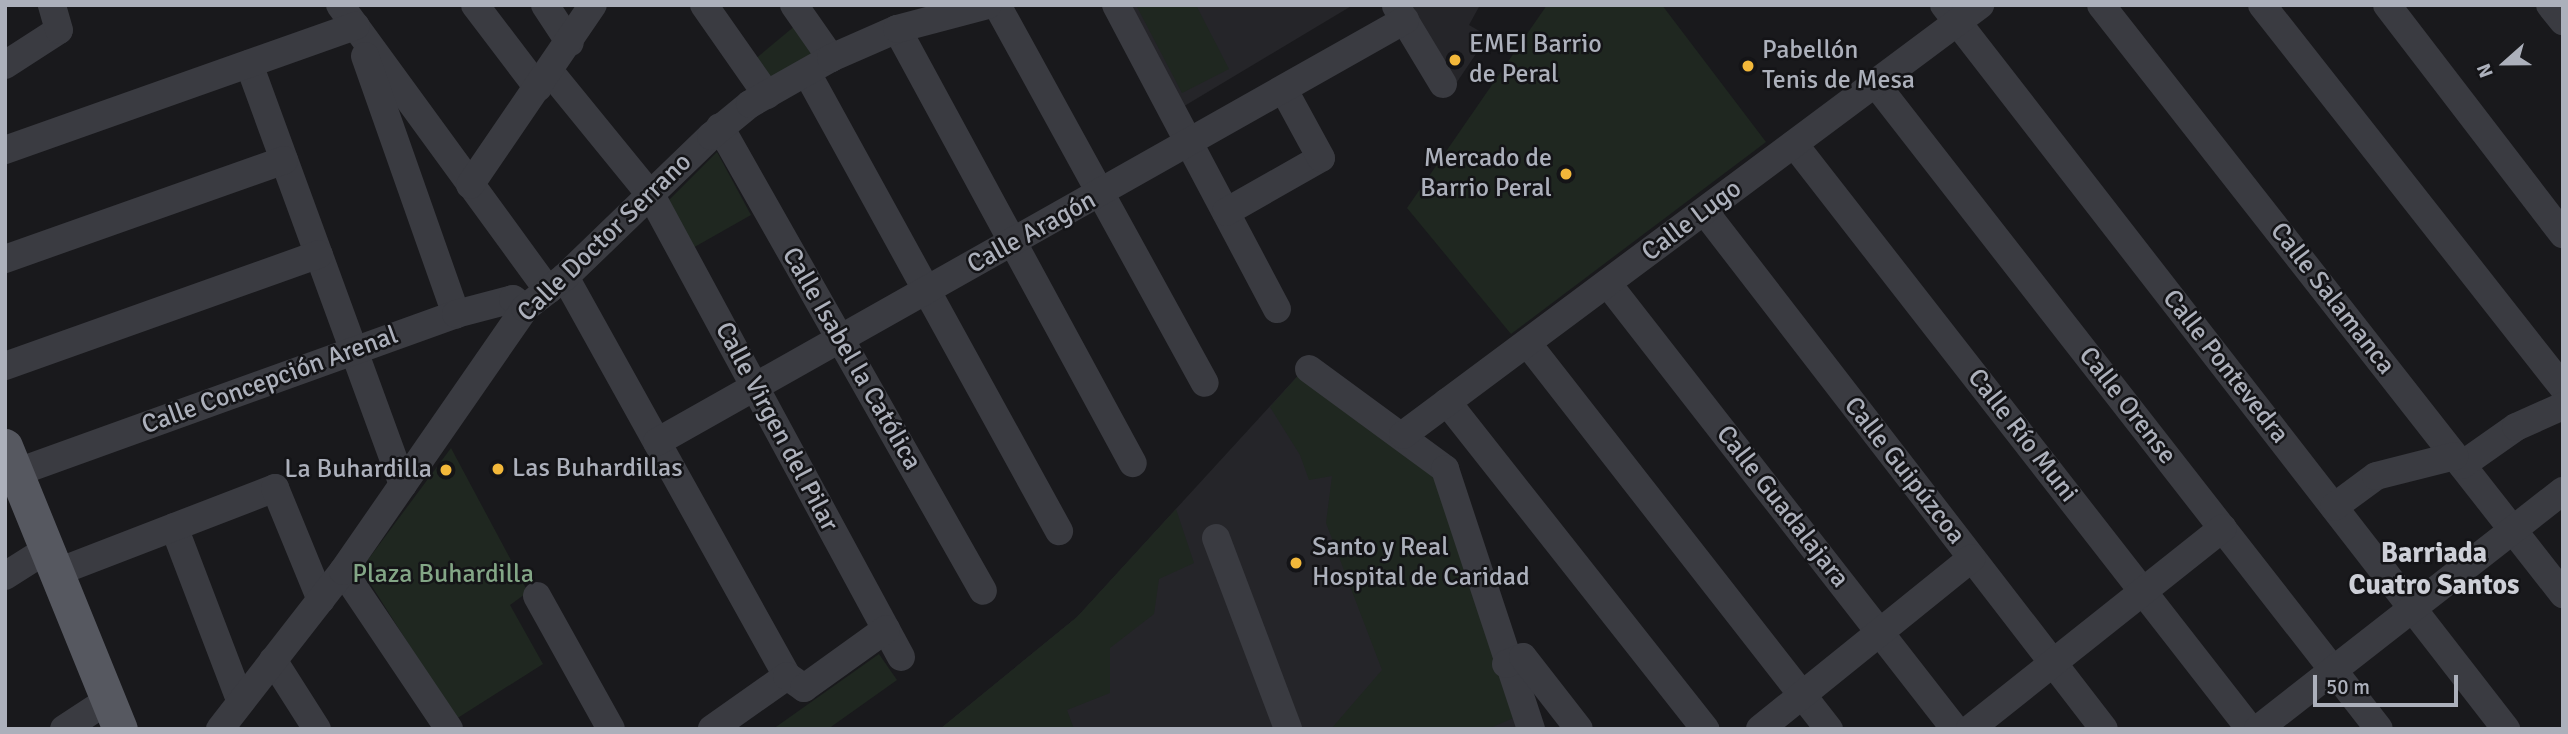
<!DOCTYPE html>
<html>
<head>
<meta charset="utf-8">
<style>
  body { margin:0 }
  #map { position:relative; width:2568px; height:734px; overflow:hidden; background:#19191c; font-family:Signika,sans-serif }
  div>[style] { position:absolute }
  .built>* { inset:0; background:#252529 }
  .green>* { inset:0; background:#1f2720 }
  .minor>* { height:28px; margin:-14px; padding:0 14px; transform-origin:14px; border-radius:14px; background:#3a3b41 }
  .major>* { height:35px; margin:-17.5px; padding:0 17.5px; transform-origin:17.5px; border-radius:17.5px; background:#565860 }
  .dots>* { width:19px; height:19px; translate:-50% -50%; box-sizing:border-box; border:4px solid #141417; border-radius:50% }
  span { translate:-50% -50%; white-space:nowrap; text-align:center; line-height:1.15; -webkit-text-stroke:5px #141417; paint-order:stroke }
  .poi-label { font-size:26px; color:#acb0bb }
  .left { translate:0 -50%; text-align:left }
  .right { translate:-100% -50%; text-align:right }
  .street-label { font-size:26px; color:#acb0bb }
  .park-label { font-size:26px; color:#83a686 }
  .neighbourhood-label { font-size:28px; color:#cdcfd7; font-weight:700 }
  .frame { position:absolute; inset:0; border:7px solid #acb0bb; pointer-events:none }
  .north { position:absolute; left:2470px; top:28px; width:70px; height:70px; -webkit-text-stroke:5px #141417; paint-order:stroke; rotate:249deg; font-size:19px; font-weight:700; line-height:28px; text-align:center; color:#acb0bb }
  .north::after { content:''; display:block; margin:auto; width:24px; height:32px; background:#acb0bb; clip-path:polygon(50% 0,100% 100%,50% 72%,0 100%) }
  .scale { position:absolute; left:2313px; top:675px; width:145px; height:32px; box-sizing:border-box; border:4px solid #acb0bb; border-top:0; padding-left:9px; font-size:21px; line-height:24px; white-space:nowrap; color:#acb0bb; -webkit-text-stroke:5px #141417; paint-order:stroke }
</style>
</head>
<body>
<div id="map">
  <div class="built">
    <div style="clip-path:polygon(1124px 5px,1353px 5px,1181px 108px)"></div>
    <div style="clip-path:polygon(1405px 5px,1480px 5px,1469px 25px,1488px 36px,1455px 85px)"></div>
    <div style="clip-path:polygon(1304px 369px,1523px 729px,940px 729px,1077px 617px)"></div>
  </div>
  <div class="green">
    <div style="clip-path:polygon(1136px 5px,1196px 5px,1229px 69px,1182px 93px)"></div>
    <div style="clip-path:polygon(1547px 5px,1662px 5px,1766px 142px,1511px 334px,1407px 208px)"></div>
    <div style="clip-path:polygon(796px 25px,815px 54px,768px 79px,754px 60px)"></div>
    <div style="clip-path:polygon(717px 152px,751px 215px,691px 249px,666px 203px)"></div>
    <div style="clip-path:polygon(1304px 369px,1435px 472px,1518px 716px,1488px 729px,1331px 729px,1382px 670px,1326px 523px,1332px 476px,1309px 480px,1300px 455px,1270px 407px)"></div>
    <div style="clip-path:polygon(451px 448px,528px 592px,510px 605px,543px 664px,456px 719px,361px 569px)"></div>
    <div style="clip-path:polygon(1176px 509px,1194px 563px,1159px 579px,1154px 614px,1110px 648px,1110px 693px,1067px 710px,1074px 729px,940px 729px,1077px 617px)"></div>
    <div style="clip-path:polygon(879px 654px,897px 680px,828px 729px,773px 729px)"></div>
  </div>
  <div class="minor">
    <div style="left:340px;top:5px;width:353px;rotate:53.9deg"></div>
    <div style="left:475px;top:5px;width:104px;rotate:52.8deg"></div>
    <div style="left:545px;top:5px;width:45px;rotate:56.7deg"></div>
    <div style="left:704px;top:5px;width:110px;rotate:55deg"></div>
    <div style="left:794px;top:5px;width:65px;rotate:55.1deg"></div>
    <div style="left:997px;top:5px;width:431px;rotate:61.2deg"></div>
    <div style="left:1116px;top:5px;width:344px;rotate:62.1deg"></div>
    <div style="left:1944px;top:5px;width:917px;rotate:52.18deg"></div>
    <div style="left:2101px;top:5px;width:749px;rotate:51.89deg"></div>
    <div style="left:2262px;top:5px;width:487px;rotate:51.8deg"></div>
    <div style="left:2387px;top:5px;width:289px;rotate:52.5deg"></div>
    <div style="left:2550px;top:5px;width:21px;rotate:51deg"></div>
    <div style="left:1396px;top:6px;width:91px;rotate:58.9deg"></div>
    <div style="left:897px;top:29px;width:494px;rotate:61.5deg"></div>
    <div style="left:365px;top:56px;width:274px;rotate:70.6deg"></div>
    <div style="left:249px;top:64px;width:448px;rotate:69.9deg"></div>
    <div style="left:5px;top:65px;width:64px;rotate:-32.9deg"></div>
    <div style="left:59px;top:30px;width:26px;rotate:-106deg"></div>
    <div style="left:551px;top:73px;width:160px;rotate:50.8deg"></div>
    <div style="left:652px;top:197px;width:523px;rotate:61.57deg"></div>
    <div style="left:807px;top:73px;width:523px;rotate:61.18deg"></div>
    <div style="left:1875px;top:83px;width:819px;rotate:52.04deg"></div>
    <div style="left:720px;top:127px;width:533px;rotate:60.45deg"></div>
    <div style="left:1794px;top:144px;width:742px;rotate:52.06deg"></div>
    <div style="left:5px;top:150px;width:372px;rotate:-19.5deg"></div>
    <div style="left:470px;top:185px;width:218px;rotate:-55.7deg"></div>
    <div style="left:1226px;top:212px;width:109px;rotate:-29.6deg"></div>
    <div style="left:1321px;top:158px;width:75px;rotate:-118.6deg"></div>
    <div style="left:1705px;top:212px;width:653px;rotate:52.34deg"></div>
    <div style="left:5px;top:259px;width:296px;rotate:-19.5deg"></div>
    <div style="left:565px;top:277px;width:457px;rotate:60.9deg"></div>
    <div style="left:787px;top:676px;width:92px;rotate:144.8deg"></div>
    <div style="left:1608px;top:284px;width:564px;rotate:52.05deg"></div>
    <div style="left:1528px;top:344px;width:489px;rotate:52deg"></div>
    <div style="left:5px;top:366px;width:333px;rotate:-19.6deg"></div>
    <div style="left:1309px;top:369px;width:169px;rotate:36.3deg"></div>
    <div style="left:1445px;top:469px;width:274px;rotate:71.7deg"></div>
    <div style="left:1447px;top:402px;width:417px;rotate:51.7deg"></div>
    <div style="left:1403px;top:435px;width:720px;rotate:-36.69deg"></div>
    <div style="left:657px;top:442px;width:859px;rotate:-29.43deg"></div>
    <div style="left:2462px;top:465px;width:66px;rotate:-35.1deg"></div>
    <div style="left:2516px;top:427px;width:51px;rotate:-24.1deg"></div>
    <div style="left:15px;top:473px;width:469px;rotate:-19.8deg"></div>
    <div style="left:456px;top:314px;width:59px;rotate:-14.7deg"></div>
    <div style="left:513px;top:299px;width:15px;rotate:37deg"></div>
    <div style="left:2334px;top:507px;width:52px;rotate:-36.4deg"></div>
    <div style="left:2376px;top:476px;width:81px;rotate:-14.2deg"></div>
    <div style="left:174px;top:527px;width:187px;rotate:69.1deg"></div>
    <div style="left:1216px;top:538px;width:204px;rotate:69.3deg"></div>
    <div style="left:343px;top:571px;width:190px;rotate:56.1deg"></div>
    <div style="left:55px;top:573px;width:236px;rotate:-21.1deg"></div>
    <div style="left:275px;top:488px;width:121px;rotate:67.7deg"></div>
    <div style="left:5px;top:576px;width:49px;rotate:-32.4deg"></div>
    <div style="left:537px;top:596px;width:152px;rotate:60.9deg"></div>
    <div style="left:273px;top:660px;width:82px;rotate:57.5deg"></div>
    <div style="left:1506px;top:664px;width:18px;rotate:-22deg"></div>
    <div style="left:1523px;top:657px;width:91px;rotate:52.1deg"></div>
    <div style="left:787px;top:676px;width:21px;rotate:35deg"></div>
    <div style="left:804px;top:688px;width:101px;rotate:-35.7deg"></div>
    <div style="left:64px;top:729px;width:53px;rotate:-33.4deg"></div>
    <div style="left:220px;top:729px;width:200px;rotate:-52.1deg"></div>
    <div style="left:343px;top:571px;width:320px;rotate:-55.3deg"></div>
    <div style="left:525px;top:308px;width:51px;rotate:-37.8deg"></div>
    <div style="left:565px;top:277px;width:203px;rotate:-44deg"></div>
    <div style="left:711px;top:136px;width:50px;rotate:-39.4deg"></div>
    <div style="left:750px;top:104px;width:93px;rotate:-29.6deg"></div>
    <div style="left:831px;top:58px;width:72px;rotate:-23.7deg"></div>
    <div style="left:897px;top:29px;width:94px;rotate:-14.8deg"></div>
    <div style="left:1760px;top:729px;width:272px;rotate:-38.9deg"></div>
    <div style="left:1970px;top:729px;width:323px;rotate:-38.5deg"></div>
    <div style="left:2258px;top:729px;width:387px;rotate:-38deg"></div>
  </div>
  <div class="major">
    <div style="left:5px;top:446px;width:305px;rotate:67.9deg"></div>
  </div>
  <div class="dots">
    <div style="left:1455px;top:60px;background:#f3b83a"></div>
    <div style="left:1748px;top:66px;background:#f3b83a"></div>
    <div style="left:1566px;top:174px;background:#f3b83a"></div>
    <div style="left:498px;top:469px;background:#f3b83a"></div>
    <div style="left:446px;top:470px;background:#f3b83a"></div>
    <div style="left:1296px;top:563px;background:#f3b83a"></div>
  </div>
  <div class="poi-label">
    <span class="left" style="left:1469px;top:60px">EMEI Barrio<br>de Peral</span>
    <span class="left" style="left:1762px;top:66px">Pabellón<br>Tenis de Mesa</span>
    <span class="right" style="left:1552px;top:174px">Mercado de<br>Barrio Peral</span>
    <span class="left" style="left:512px;top:469px">Las Buhardillas</span>
    <span class="right" style="left:432px;top:470px">La Buhardilla</span>
    <span class="left" style="left:1312px;top:563px">Santo y Real<br>Hospital de Caridad</span>
  </div>
  <div class="street-label">
    <span style="left:1692px;top:221px;rotate:-37deg">Calle Lugo</span>
    <span style="left:1032px;top:233px;rotate:-29deg">Calle Aragón</span>
    <span style="left:605px;top:238px;rotate:-44deg">Calle Doctor Serrano</span>
    <span style="left:2332px;top:299px;rotate:52deg">Calle Salamanca</span>
    <span style="left:851px;top:359px;rotate:60deg">Calle Isabel la Católica</span>
    <span style="left:2225px;top:367px;rotate:52deg">Calle Pontevedra</span>
    <span style="left:270px;top:381px;rotate:-20deg">Calle Concepción Arenal</span>
    <span style="left:2127px;top:406px;rotate:52deg">Calle Orense</span>
    <span style="left:776px;top:427px;rotate:62deg">Calle Virgen del Pilar</span>
    <span style="left:2022px;top:436px;rotate:52deg">Calle Río Muni</span>
    <span style="left:1904px;top:471px;rotate:52deg">Calle Guipúzcoa</span>
    <span style="left:1782px;top:507px;rotate:52deg">Calle Guadalajara</span>
  </div>
  <div class="park-label">
    <span style="left:443px;top:575px">Plaza Buhardilla</span>
  </div>
  <div class="neighbourhood-label">
    <span style="left:2434px;top:569px">Barriada<br>Cuatro Santos</span>
  </div>
  <div class="frame"></div>
  <div class="north">N</div>
  <div class="scale">50 m</div>
</div>
</body>
</html>
